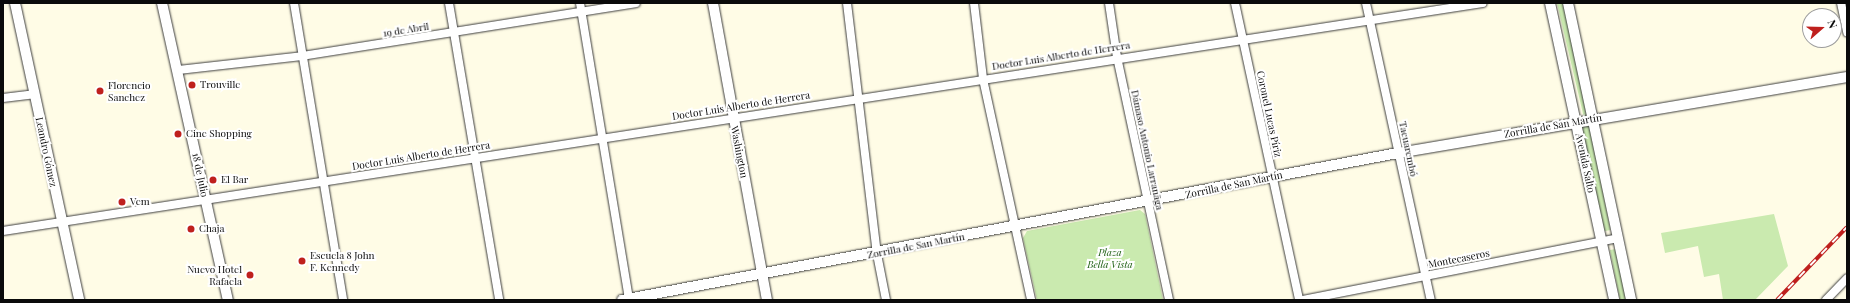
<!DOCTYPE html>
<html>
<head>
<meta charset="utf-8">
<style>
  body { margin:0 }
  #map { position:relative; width:1850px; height:303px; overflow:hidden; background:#fffce6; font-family:"Playfair Display",serif }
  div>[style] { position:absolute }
  .green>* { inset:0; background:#caeaaf; transform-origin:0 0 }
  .roads { filter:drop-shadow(0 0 1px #3d3d3d) drop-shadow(0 0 1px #3d3d3d) }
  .minor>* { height:8px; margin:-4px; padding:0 4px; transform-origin:4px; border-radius:4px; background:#fff }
  .tertiary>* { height:10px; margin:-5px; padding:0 5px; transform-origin:5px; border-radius:5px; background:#fff }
  .rail>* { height:4px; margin-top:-2px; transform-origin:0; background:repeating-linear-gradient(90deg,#fff 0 8px,#bf201d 0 16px); box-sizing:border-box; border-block:1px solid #bf201d }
  .dots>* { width:11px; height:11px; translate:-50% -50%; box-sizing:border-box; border:2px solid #fff; border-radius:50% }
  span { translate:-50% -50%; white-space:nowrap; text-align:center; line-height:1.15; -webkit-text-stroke:4px #fff; paint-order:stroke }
  .street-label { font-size:10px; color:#0a0a0a }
  .poi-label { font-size:10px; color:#0a0a0a }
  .left { translate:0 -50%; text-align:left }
  .right { translate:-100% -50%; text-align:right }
  .park-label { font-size:10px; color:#236318; font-style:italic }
  .frame { position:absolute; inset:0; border:4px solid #0a0a0a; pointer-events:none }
  .north { position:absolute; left:1802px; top:8px; width:40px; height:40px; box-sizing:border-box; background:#fff; border:1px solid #9d9d9d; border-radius:50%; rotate:70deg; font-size:11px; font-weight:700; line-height:16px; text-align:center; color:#0a0a0a }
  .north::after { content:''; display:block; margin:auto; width:14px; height:18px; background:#bf201d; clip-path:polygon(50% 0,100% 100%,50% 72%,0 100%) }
</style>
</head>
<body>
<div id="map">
  <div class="green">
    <div style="clip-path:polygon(1557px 3px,1564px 3px,1589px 116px,1584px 118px)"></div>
    <div style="left:1590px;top:125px;width:107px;height:9px;rotate:79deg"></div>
    <div style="clip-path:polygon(1140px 210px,1145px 214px,1163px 300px,1037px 300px,1023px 238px,1027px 231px)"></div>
    <div style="clip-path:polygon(1774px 214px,1788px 266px,1755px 300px,1723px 300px,1719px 274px,1704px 277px,1698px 246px,1665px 253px,1661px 233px)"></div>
    <div style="clip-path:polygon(1616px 249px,1627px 300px,1620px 300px,1610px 250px)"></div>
  </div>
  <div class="roads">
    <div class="minor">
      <div style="left:294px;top:3px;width:301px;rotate:80.6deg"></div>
      <div style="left:449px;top:3px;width:301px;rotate:80.4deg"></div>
      <div style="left:580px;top:3px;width:301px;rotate:80.6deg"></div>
      <div style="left:847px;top:3px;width:253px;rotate:83.2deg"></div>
      <div style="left:877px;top:254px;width:47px;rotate:78.9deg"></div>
      <div style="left:974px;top:3px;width:77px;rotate:83.2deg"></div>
      <div style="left:983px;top:79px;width:226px;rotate:77.7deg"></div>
      <div style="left:1109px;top:3px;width:55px;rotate:81.6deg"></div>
      <div style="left:1117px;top:57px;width:249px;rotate:77.9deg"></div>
      <div style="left:1235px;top:3px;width:304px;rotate:77.8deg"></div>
      <div style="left:1366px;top:3px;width:304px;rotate:77.7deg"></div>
      <div style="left:1841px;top:3px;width:30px;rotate:78deg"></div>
      <div style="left:178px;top:70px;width:125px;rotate:-6.4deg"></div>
      <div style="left:302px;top:56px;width:338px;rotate:-9deg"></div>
      <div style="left:3px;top:98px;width:31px;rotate:-7deg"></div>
      <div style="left:3px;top:231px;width:1497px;rotate:-8.76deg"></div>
      <div style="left:1303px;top:300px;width:321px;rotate:-11.1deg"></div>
      <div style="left:1826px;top:300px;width:30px;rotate:-46deg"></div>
    </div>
    <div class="tertiary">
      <div style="left:15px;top:3px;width:304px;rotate:77.8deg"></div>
      <div style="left:162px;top:3px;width:304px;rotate:77.5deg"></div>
      <div style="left:713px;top:3px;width:302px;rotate:79.7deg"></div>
      <div style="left:1550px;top:3px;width:304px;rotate:77.8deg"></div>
      <div style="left:1568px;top:3px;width:304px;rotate:78deg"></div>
      <div style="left:622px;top:300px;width:790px;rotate:-10.73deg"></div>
      <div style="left:1398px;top:153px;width:455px;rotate:-9.6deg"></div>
    </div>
  </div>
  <div class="rail">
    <div style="left:1777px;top:300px;width:101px;rotate:-46.2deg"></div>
  </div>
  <div class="dots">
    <div style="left:192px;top:85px;background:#bf201d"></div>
    <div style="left:100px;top:91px;background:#bf201d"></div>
    <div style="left:178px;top:134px;background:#bf201d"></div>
    <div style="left:213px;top:180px;background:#bf201d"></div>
    <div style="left:122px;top:202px;background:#bf201d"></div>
    <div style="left:191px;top:229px;background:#bf201d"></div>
    <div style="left:302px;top:261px;background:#bf201d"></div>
    <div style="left:250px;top:275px;background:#bf201d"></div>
  </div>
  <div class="street-label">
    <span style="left:406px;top:30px;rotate:-9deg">19 de Abril</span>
    <span style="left:1061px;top:56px;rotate:-9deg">Doctor Luis Alberto de Herrera</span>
    <span style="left:741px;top:106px;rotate:-9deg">Doctor Luis Alberto de Herrera</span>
    <span style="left:1269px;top:114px;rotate:78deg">Coronel Lucas Píriz</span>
    <span style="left:1553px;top:126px;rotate:-10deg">Zorrilla de San Martín</span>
    <span style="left:1408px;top:149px;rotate:78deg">Tacuarembó</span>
    <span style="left:1147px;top:150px;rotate:78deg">Dámaso Antonio Larranãga</span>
    <span style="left:46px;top:152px;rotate:78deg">Leandro Gómez</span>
    <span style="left:739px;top:152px;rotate:79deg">Washington</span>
    <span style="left:421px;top:156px;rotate:-9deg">Doctor Luis Alberto de Herrera</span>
    <span style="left:1585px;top:163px;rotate:78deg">Avenida Salto</span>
    <span style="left:200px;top:175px;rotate:78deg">18 de Julio</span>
    <span style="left:1234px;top:185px;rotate:-12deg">Zorrilla de San Martín</span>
    <span style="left:916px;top:246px;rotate:-11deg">Zorrilla de San Martín</span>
    <span style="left:1459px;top:259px;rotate:-11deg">Montecaseros</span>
  </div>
  <div class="poi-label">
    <span class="left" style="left:108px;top:91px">Florencio<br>Sanchez</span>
    <span class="left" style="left:200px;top:85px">Trouville</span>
    <span class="left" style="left:186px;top:134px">Cine Shopping</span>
    <span class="left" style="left:221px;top:180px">El Bar</span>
    <span class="left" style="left:130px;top:202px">Vem</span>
    <span class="left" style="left:199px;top:229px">Chaja</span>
    <span class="left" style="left:310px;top:261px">Escuela 8 John<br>F. Kennedy</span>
    <span class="right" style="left:242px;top:275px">Nuevo Hotel<br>Rafaela</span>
  </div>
  <div class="park-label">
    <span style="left:1110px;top:258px">Plaza<br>Bella Vista</span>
  </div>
  <div class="frame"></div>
  <div class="north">N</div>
</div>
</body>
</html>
